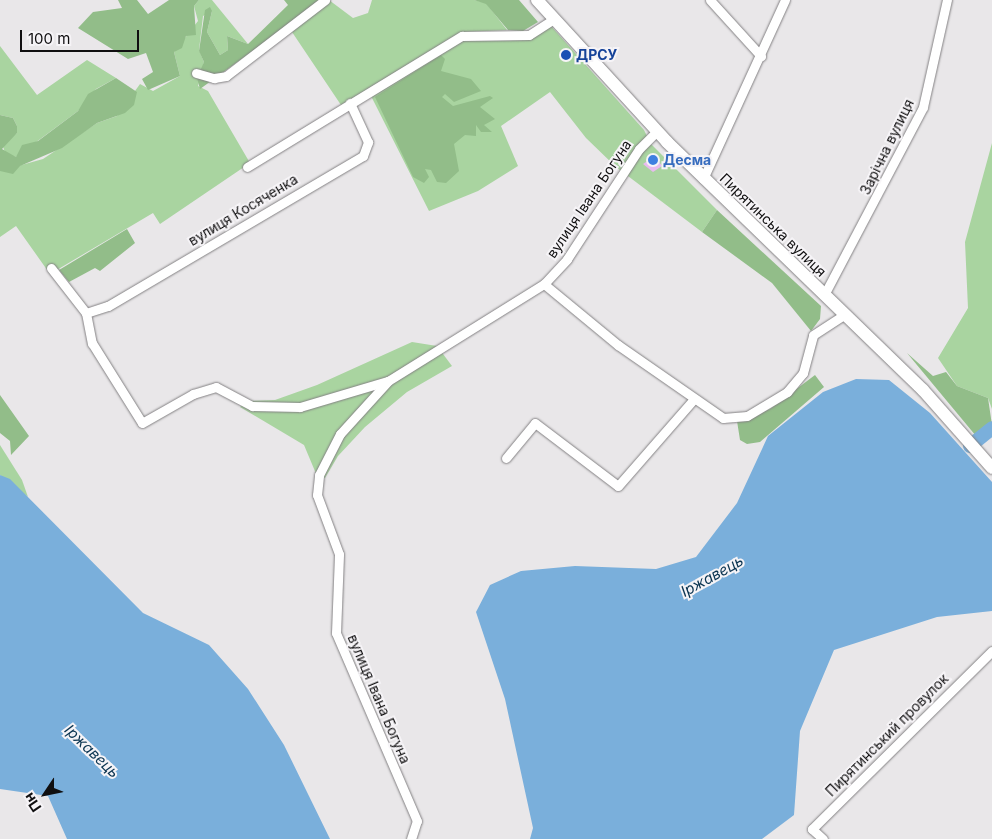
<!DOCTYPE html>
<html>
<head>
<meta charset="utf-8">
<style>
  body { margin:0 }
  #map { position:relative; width:992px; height:839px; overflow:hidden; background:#e9e7e9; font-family:Inter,sans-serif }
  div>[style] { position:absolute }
  .green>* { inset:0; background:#a9d4a0 }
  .forest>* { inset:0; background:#92bd89 }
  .water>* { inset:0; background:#7aafdb }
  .river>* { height:14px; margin:-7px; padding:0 7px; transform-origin:7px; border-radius:7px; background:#7aafdb }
  .building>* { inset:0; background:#e8bbef }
  .roads { filter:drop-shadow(0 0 1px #838183) drop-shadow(0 0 1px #838183) }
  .street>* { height:9px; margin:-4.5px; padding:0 4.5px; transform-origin:4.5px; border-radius:4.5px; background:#fff }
  .secondary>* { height:12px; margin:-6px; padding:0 6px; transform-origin:6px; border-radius:6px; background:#fff }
  .dots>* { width:14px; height:14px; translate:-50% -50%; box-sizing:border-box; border:2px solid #f6f4f7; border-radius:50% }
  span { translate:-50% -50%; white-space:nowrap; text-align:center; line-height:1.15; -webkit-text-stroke:4px #f6f4f7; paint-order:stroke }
  .transit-label { font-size:14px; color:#164399; font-weight:700 }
  .left { translate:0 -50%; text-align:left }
  .street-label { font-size:14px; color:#100f10 }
  .shop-label { font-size:14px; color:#366cbe; font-weight:700 }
  .water-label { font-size:15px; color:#093350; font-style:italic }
  .north { position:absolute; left:20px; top:769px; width:50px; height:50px; -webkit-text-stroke:4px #f6f4f7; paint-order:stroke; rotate:236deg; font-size:14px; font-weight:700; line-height:20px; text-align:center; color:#100f10 }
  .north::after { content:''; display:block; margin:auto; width:18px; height:22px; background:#100f10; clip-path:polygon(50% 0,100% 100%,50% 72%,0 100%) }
  .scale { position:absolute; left:20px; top:30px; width:119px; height:22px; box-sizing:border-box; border:2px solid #100f10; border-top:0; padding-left:6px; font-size:15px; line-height:18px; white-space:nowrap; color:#100f10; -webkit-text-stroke:4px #f6f4f7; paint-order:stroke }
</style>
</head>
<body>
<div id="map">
  <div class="green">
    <div style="clip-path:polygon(199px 0,212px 0,248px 44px,227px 36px,228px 50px,220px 55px,207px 32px,212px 11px,203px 16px,199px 50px,204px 62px,198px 86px,208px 91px,250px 163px,160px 224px,153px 213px,50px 274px,16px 226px,0 237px,0 171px,43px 159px,97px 123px,117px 116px,140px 84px,153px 91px,180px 76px,174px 52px,198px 21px,194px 6px)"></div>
    <div style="clip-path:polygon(329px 0,353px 18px,368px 13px,372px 0,474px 0,486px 3px,507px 30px,464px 32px,341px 105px,292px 32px)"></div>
    <div style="clip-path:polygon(551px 26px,644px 130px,651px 144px,717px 210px,702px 232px,616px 167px,586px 138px,550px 92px,501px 126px,518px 166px,478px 191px,429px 211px,370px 94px,459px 41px,528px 40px)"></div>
    <div style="clip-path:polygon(0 46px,37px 95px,87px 60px,116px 78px,96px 89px,78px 111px,16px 157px,6px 155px,2px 144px,17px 133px,17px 126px,13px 118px,0 115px)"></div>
    <div style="clip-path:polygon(992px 143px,992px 409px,988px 398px,957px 386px,938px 358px,968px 308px,965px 242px)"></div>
    <div style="clip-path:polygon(412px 342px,437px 346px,452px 366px,407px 392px,365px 427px,338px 456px,325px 478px,317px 476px,304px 445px,240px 407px,246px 401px,275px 400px,317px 385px)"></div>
    <div style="clip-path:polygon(0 445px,22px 480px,28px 497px,0 475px)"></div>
  </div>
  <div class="forest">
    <div style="clip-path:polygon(118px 0,137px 0,148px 14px,169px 0,199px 0,194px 6px,196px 35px,186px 36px,182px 48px,174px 52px,180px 76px,148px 90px,142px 79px,153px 72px,146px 53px,128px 59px,78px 28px,93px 12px,122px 8px)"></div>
    <div style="clip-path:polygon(284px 0,323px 0,200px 89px,197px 78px,204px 62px,199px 51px,205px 10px,210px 7px,212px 11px,207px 32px,220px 55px,228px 50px,227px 36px,248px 44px,288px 5px)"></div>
    <div style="clip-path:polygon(474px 0,519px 0,538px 22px,523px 31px,508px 30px,486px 4px)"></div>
    <div style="clip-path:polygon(441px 55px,445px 59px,441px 71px,471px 79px,481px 91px,454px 102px,445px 94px,442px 97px,453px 106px,490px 96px,493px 98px,480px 107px,495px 119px,484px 125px,492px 132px,481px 132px,476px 125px,476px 136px,465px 135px,454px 144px,459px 171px,446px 183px,437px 182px,431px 170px,425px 169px,429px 177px,424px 183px,413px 177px,375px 97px)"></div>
    <div style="clip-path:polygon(116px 78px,137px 92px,134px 105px,125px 113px,97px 123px,62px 148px,20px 166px,13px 174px,0 171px,0 115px,13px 118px,17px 126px,17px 133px,2px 149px,16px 157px,22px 145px,38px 141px,78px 111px,88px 94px)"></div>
    <div style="clip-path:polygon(717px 210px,821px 306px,820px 319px,811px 331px,772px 283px,702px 232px)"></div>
    <div style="clip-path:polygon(127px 229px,135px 243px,100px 271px,95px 268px,69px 282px,59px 270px)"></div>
    <div style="clip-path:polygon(907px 353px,933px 376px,946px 372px,957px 386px,988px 398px,992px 425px,976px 436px)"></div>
    <div style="clip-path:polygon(815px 375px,824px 387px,760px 442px,747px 444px,740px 440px,737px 421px,770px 409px)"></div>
    <div style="clip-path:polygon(0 395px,29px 436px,11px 455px,10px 441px,0 433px)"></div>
  </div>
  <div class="water">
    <div style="clip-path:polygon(856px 379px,889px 380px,930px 413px,992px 482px,992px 611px,937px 617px,834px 650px,800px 731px,794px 815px,762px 839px,530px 839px,533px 828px,505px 699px,476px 612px,490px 585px,521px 571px,575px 566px,656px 569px,696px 557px,737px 503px,768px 436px,823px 392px)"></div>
    <div style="clip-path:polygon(0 475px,10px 479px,143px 613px,209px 645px,248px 689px,284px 745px,330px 839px,67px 839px,48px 796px,0 789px)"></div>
  </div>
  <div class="river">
    <div style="left:970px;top:446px;width:28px;rotate:-39deg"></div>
  </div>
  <div class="building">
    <div style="clip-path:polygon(655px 156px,662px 166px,653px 172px,643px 164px)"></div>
  </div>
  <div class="roads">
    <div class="street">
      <div style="left:710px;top:0;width:76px;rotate:47.7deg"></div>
      <div style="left:196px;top:73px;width:19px;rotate:16deg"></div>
      <div style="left:214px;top:78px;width:12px;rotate:-9deg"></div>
      <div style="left:226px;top:76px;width:125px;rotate:-37.5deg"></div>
      <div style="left:247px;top:167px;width:252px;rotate:-31.4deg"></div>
      <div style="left:462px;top:36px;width:67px;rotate:-0.9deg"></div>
      <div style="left:529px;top:35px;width:30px;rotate:-33deg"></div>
      <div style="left:703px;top:179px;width:197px;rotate:-65.4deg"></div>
      <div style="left:51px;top:268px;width:57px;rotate:52.1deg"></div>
      <div style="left:86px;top:313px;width:31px;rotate:79deg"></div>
      <div style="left:92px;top:343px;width:94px;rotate:58deg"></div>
      <div style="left:142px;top:423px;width:59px;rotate:-29.6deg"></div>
      <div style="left:193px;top:394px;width:24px;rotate:-17deg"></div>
      <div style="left:216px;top:387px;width:41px;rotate:27.8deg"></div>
      <div style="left:252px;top:406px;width:48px;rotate:1.2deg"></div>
      <div style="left:300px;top:407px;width:91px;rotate:-16.6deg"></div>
      <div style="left:544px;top:284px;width:96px;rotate:39.5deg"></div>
      <div style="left:618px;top:345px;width:128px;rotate:34.8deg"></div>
      <div style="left:723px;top:418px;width:24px;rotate:-5deg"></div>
      <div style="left:747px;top:416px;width:47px;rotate:-31deg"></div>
      <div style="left:787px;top:392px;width:25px;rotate:-50deg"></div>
      <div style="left:803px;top:373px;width:39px;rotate:-75deg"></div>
      <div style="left:813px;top:335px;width:38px;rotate:-33deg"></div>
      <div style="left:824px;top:295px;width:212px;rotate:-62.2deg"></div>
      <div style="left:923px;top:107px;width:110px;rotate:-77.4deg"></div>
      <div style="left:86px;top:313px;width:23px;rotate:-18deg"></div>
      <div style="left:108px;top:306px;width:296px;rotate:-30.5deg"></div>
      <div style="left:363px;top:156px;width:15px;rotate:-70deg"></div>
      <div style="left:368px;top:142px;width:43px;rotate:-114.8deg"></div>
      <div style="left:506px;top:458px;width:45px;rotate:-50.4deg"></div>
      <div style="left:535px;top:423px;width:104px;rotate:37.2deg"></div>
      <div style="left:618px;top:486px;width:114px;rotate:-48.9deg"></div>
      <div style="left:411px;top:839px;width:19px;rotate:-72deg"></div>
      <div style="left:417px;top:821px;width:205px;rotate:-113.3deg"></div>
      <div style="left:336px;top:633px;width:79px;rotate:-87.8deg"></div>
      <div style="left:339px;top:554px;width:63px;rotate:-110.4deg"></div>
      <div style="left:317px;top:495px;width:20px;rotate:-84deg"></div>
      <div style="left:319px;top:475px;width:46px;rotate:-62.9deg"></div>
      <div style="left:340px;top:434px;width:72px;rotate:-47.8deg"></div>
      <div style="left:388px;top:381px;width:184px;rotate:-31.9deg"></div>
      <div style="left:544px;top:284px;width:34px;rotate:-47deg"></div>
      <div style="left:567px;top:259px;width:131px;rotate:-56.8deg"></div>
      <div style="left:639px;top:149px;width:25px;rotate:-45deg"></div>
      <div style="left:823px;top:839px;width:15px;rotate:-138deg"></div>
      <div style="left:812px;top:829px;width:253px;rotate:-44.7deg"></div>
    </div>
    <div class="secondary">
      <div style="left:537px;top:0;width:193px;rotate:47.5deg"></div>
      <div style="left:667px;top:142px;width:356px;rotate:44.1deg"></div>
      <div style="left:923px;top:390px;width:104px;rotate:48.5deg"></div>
    </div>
  </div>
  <div class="dots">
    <div style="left:566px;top:55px;background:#1a4fb4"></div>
    <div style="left:653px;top:160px;background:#3f7fe0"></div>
  </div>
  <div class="transit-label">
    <span class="left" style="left:576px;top:55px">ДРСУ</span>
  </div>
  <div class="street-label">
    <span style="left:887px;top:147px;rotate:-64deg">Зарічна вулиця</span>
    <span style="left:589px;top:199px;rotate:-56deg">вулиця Івана Богуна</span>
    <span style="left:243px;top:210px;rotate:-31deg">вулиця Косяченка</span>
    <span style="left:773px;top:225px;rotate:44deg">Пирятинська вулиця</span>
    <span style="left:379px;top:699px;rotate:67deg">вулиця Івана Богуна</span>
    <span style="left:887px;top:735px;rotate:-45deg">Пирятинський провулок</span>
  </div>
  <div class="shop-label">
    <span class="left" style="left:663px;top:160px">Десма</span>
  </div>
  <div class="water-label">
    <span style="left:712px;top:576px;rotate:-29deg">Іржавець</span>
    <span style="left:92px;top:751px;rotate:44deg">Іржавець</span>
  </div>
  <div class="north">Пн</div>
  <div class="scale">100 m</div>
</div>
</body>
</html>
